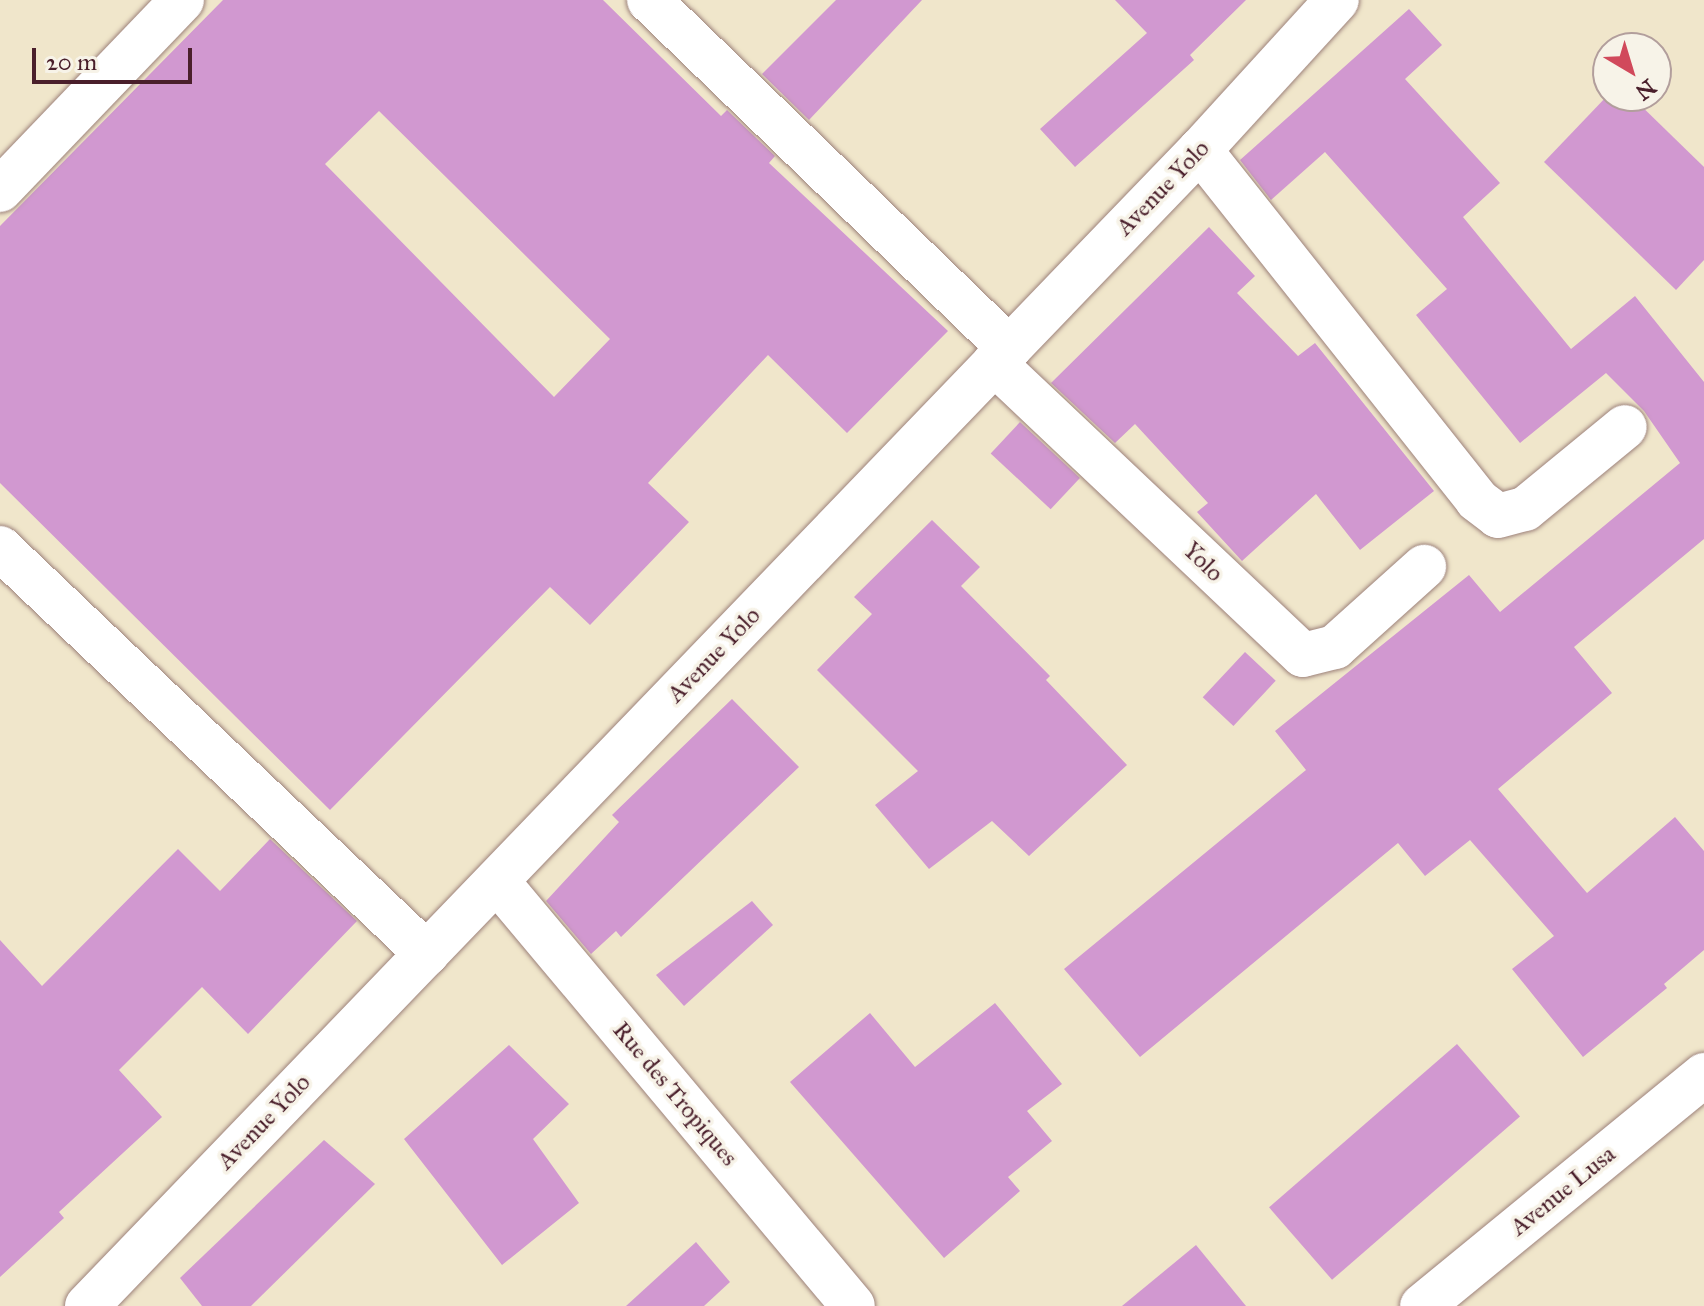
<!DOCTYPE html>
<html>
<head>
<meta charset="utf-8">
<style>
  body { margin:0 }
  #map { position:relative; width:1704px; height:1306px; overflow:hidden; background:#f0e6cb; font-family:"IM FELL Great Primer",serif }
  div>[style] { position:absolute }
  .building>* { inset:0; background:#d198d0; transform-origin:0 0 }
  .roads { filter:drop-shadow(0 0 2px #9d827b) drop-shadow(0 0 2px #9d827b) }
  .minor>* { height:44px; margin:-22px; padding:0 22px; transform-origin:22px; border-radius:22px; background:#fff }
  span { translate:-50% -50%; white-space:nowrap; text-align:center; line-height:1.15; -webkit-text-stroke:7px #f7f3e8; paint-order:stroke }
  .street-label { font-size:24px; color:#4a1f2b }
  .north { position:absolute; left:1592px; top:32px; width:80px; height:80px; box-sizing:border-box; background:#f7f3e8; border:2px solid #b29e9c; border-radius:50%; rotate:142deg; font-size:22px; font-weight:700; line-height:32px; text-align:center; color:#4a1f2b }
  .north::after { content:''; display:block; margin:auto; width:28px; height:36px; background:#d1495b; clip-path:polygon(50% 0,100% 100%,50% 72%,0 100%) }
  .scale { position:absolute; left:32px; top:48px; width:160px; height:36px; box-sizing:border-box; border:4px solid #4a1f2b; border-top:0; padding-left:10px; font-size:24px; line-height:28px; white-space:nowrap; color:#4a1f2b; -webkit-text-stroke:6px #f7f3e8; paint-order:stroke }
</style>
</head>
<body>
<div id="map">
  <div class="building">
    <div style="clip-path:polygon(evenodd,223px 0,603px 0,721px 116px,727px 110px,775px 156px,769px 163px,948px 331px,847px 433px,768px 355px,648px 483px,689px 522px,590px 625px,550px 587px,330px 810px,0 483px,0 226px,223px 0,379px 111px,610px 339px,554px 397px,325px 164px,379px 111px)"></div>
    <div style="clip-path:polygon(836px 0,922px 0,809px 120px,762px 74px)"></div>
    <div style="clip-path:polygon(1115px 0,1246px 0,1190px 55px,1194px 60px,1075px 167px,1040px 129px,1147px 33px)"></div>
    <div style="clip-path:polygon(1409px 9px,1442px 45px,1405px 79px,1500px 183px,1463px 217px,1571px 349px,1635px 296px,1704px 382px,1704px 539px,1574px 647px,1612px 693px,1498px 789px,1587px 893px,1675px 817px,1704px 851px,1704px 950px,1664px 984px,1667px 988px,1583px 1057px,1512px 969px,1554px 936px,1470px 840px,1425px 876px,1398px 843px,1140px 1057px,1064px 969px,1306px 770px,1275px 731px,1469px 575px,1500px 612px,1680px 463px,1644px 411px,1606px 373px,1520px 443px,1416px 315px,1447px 289px,1325px 152px,1271px 200px,1240px 160px)"></div>
    <div style="clip-path:polygon(1608px 95px,1631px 96px,1704px 167px,1704px 260px,1676px 290px,1544px 162px)"></div>
    <div style="clip-path:polygon(1209px 227px,1255px 276px,1237px 293px,1298px 356px,1315px 343px,1434px 491px,1360px 550px,1316px 494px,1242px 561px,1197px 512px,1208px 503px,1135px 424px,1115px 443px,1051px 383px)"></div>
    <div style="left:1020px;top:422px;width:82px;height:43px;rotate:43deg"></div>
    <div style="clip-path:polygon(932px 520px,980px 567px,961px 586px,1050px 676px,1046px 680px,1127px 765px,1029px 856px,992px 821px,929px 869px,875px 805px,918px 771px,817px 670px,872px 614px,854px 597px)"></div>
    <div style="left:1245px;top:652px;width:42px;height:62px;rotate:43deg"></div>
    <div style="clip-path:polygon(732px 699px,799px 767px,621px 937px,616px 931px,591px 954px,546px 901px,619px 822px,612px 815px)"></div>
    <div style="clip-path:polygon(270px 839px,357px 921px,248px 1034px,202px 987px,119px 1070px,162px 1117px,59px 1212px,64px 1218px,0 1277px,0 940px,42px 986px,178px 849px,220px 891px)"></div>
    <div style="clip-path:polygon(752px 901px,773px 925px,684px 1006px,656px 975px)"></div>
    <div style="clip-path:polygon(995px 1003px,1062px 1084px,1027px 1111px,1052px 1141px,1008px 1177px,1020px 1191px,944px 1258px,790px 1082px,870px 1013px,915px 1067px)"></div>
    <div style="left:1457px;top:1044px;width:96px;height:249px;rotate:49deg"></div>
    <div style="clip-path:polygon(509px 1045px,569px 1104px,533px 1139px,579px 1203px,502px 1265px,404px 1139px)"></div>
    <div style="clip-path:polygon(324px 1140px,375px 1184px,251px 1306px,202px 1306px,180px 1278px)"></div>
    <div style="clip-path:polygon(696px 1242px,730px 1282px,704px 1306px,626px 1306px)"></div>
    <div style="clip-path:polygon(1196px 1245px,1246px 1306px,1122px 1306px)"></div>
  </div>
  <div class="roads">
    <div class="minor">
      <div style="left:649px;top:0;width:501px;rotate:44.03deg"></div>
      <div style="left:1200px;top:150px;width:446px;rotate:51.6deg"></div>
      <div style="left:1477px;top:500px;width:26px;rotate:37deg"></div>
      <div style="left:1498px;top:516px;width:28px;rotate:-15deg"></div>
      <div style="left:1525px;top:509px;width:129px;rotate:-39.4deg"></div>
      <div style="left:0;top:190px;width:263px;rotate:-46.2deg"></div>
      <div style="left:994px;top:363px;width:425px;rotate:43.4deg"></div>
      <div style="left:1303px;top:655px;width:33px;rotate:-14deg"></div>
      <div style="left:1335px;top:647px;width:120px;rotate:-42deg"></div>
      <div style="left:0;top:548px;width:589px;rotate:43.56deg"></div>
      <div style="left:497px;top:881px;width:554px;rotate:50.05deg"></div>
      <div style="left:87px;top:1306px;width:1605px;rotate:-46.09deg"></div>
      <div style="left:1200px;top:150px;width:203px;rotate:-47.6deg"></div>
      <div style="left:1422px;top:1306px;width:365px;rotate:-39.3deg"></div>
    </div>
  </div>
  <div class="street-label">
    <span style="left:1163px;top:188px;rotate:-46deg">Avenue Yolo</span>
    <span style="left:1203px;top:562px;rotate:44deg">Yolo</span>
    <span style="left:714px;top:655px;rotate:-46deg">Avenue Yolo</span>
    <span style="left:675px;top:1094px;rotate:50deg">Rue des Tropiques</span>
    <span style="left:264px;top:1122px;rotate:-46deg">Avenue Yolo</span>
    <span style="left:1563px;top:1191px;rotate:-39deg">Avenue Lusa</span>
  </div>
  <div class="north">N</div>
  <div class="scale">20 m</div>
</div>
</body>
</html>
